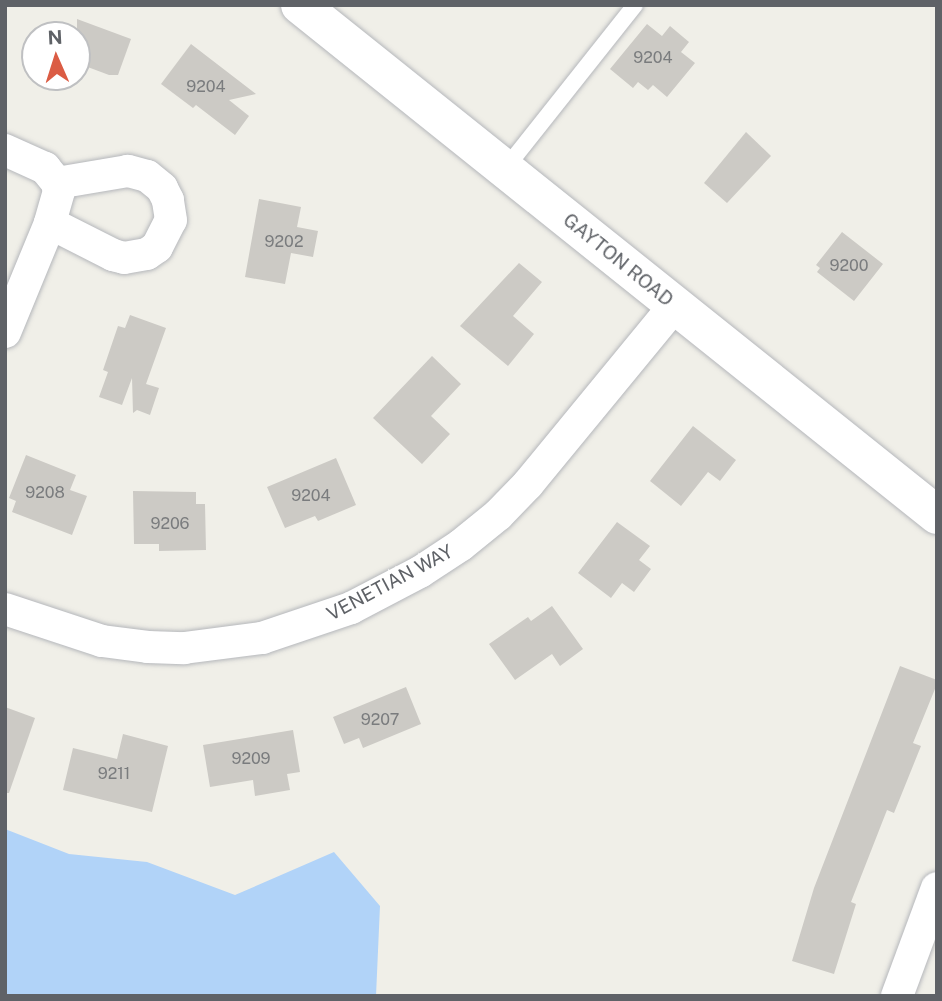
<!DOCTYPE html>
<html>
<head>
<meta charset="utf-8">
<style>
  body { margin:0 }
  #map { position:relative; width:942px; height:1001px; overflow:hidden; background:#f0efe8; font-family:"Public Sans",sans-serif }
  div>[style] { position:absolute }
  .water>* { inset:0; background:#b1d3f8 }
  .building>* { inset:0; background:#cccac5 }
  .roads { filter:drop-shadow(0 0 2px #b5b7bb) drop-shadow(0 0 2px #b5b7bb) }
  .lane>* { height:16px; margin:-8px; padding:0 8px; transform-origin:8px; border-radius:8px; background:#fff }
  .street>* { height:32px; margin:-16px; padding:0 16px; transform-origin:16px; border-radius:16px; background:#fff }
  .secondary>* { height:38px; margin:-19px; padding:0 19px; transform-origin:19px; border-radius:19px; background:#fff }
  span { translate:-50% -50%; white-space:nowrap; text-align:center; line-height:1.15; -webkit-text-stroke:5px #fff; paint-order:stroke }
  .number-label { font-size:16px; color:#7a7c7e }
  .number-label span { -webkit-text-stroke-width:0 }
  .street-label { font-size:19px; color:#5f6267 }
  .frame { position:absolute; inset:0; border:7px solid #5f6267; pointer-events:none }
  .north { position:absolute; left:21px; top:21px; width:70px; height:70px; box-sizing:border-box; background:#fff; border:2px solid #bfc0c2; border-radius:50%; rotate:357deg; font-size:19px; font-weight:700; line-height:28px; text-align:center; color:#5f6267 }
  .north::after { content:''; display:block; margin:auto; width:24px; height:32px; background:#db5c44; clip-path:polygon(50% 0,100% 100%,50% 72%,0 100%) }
</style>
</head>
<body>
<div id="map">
  <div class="water">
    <div style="clip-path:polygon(5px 829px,69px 854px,147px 862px,235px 895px,334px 852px,380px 906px,376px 996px,5px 996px)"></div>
  </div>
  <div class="building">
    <div style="clip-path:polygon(77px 19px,131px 39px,118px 75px,109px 75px,77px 63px)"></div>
    <div style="clip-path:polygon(647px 24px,662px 36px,670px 26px,689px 42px,681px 52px,695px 63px,667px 97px,653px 85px,648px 90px,638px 82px,633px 88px,610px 69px)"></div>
    <div style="clip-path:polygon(191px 44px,256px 94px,229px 100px,249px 116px,235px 135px,196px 105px,193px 108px,161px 84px)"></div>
    <div style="clip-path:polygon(746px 132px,771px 156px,727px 203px,704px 183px)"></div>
    <div style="clip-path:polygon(259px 199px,301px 207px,297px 227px,318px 231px,313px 257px,291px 253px,285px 284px,245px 277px)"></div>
    <div style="clip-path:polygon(842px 232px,883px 264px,854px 301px,817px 272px,820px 268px,816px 265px)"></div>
    <div style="clip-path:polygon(519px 263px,542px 282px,513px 316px,534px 334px,508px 366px,460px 326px)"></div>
    <div style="clip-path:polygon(130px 315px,166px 328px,146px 384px,159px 388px,150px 415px,137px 410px,133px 413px,132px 378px,122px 405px,99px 397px,108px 372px,103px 370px,118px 326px,125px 328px)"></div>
    <div style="clip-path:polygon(432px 356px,461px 384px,431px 416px,450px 434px,422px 464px,373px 418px)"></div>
    <div style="clip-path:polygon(693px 426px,736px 460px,720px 481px,708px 472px,681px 506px,650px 481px)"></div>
    <div style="clip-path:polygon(26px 455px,76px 475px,70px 490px,87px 496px,72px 535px,12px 512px,16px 501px,9px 498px)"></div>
    <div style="clip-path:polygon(336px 458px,356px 505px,318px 521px,315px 516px,285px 528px,267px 487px)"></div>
    <div style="clip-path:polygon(133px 491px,196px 492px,196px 504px,205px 504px,206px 550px,159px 551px,159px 544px,134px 544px)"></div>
    <div style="clip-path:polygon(617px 522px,650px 546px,639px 560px,651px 569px,634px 592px,622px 583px,611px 598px,578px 573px)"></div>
    <div style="clip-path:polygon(552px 606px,583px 649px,560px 666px,552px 654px,515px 680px,489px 644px,528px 617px,531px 621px)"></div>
    <div style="clip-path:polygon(900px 666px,937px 680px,937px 684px,913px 743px,921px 746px,894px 813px,887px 810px,851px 902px,856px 904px,834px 974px,792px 961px,814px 888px)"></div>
    <div style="clip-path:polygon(406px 687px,421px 724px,363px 748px,359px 738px,344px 744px,333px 717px)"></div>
    <div style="clip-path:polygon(5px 707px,35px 718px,9px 793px,5px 793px)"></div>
    <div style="clip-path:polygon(293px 730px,300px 772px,287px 774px,290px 790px,255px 796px,253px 780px,210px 787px,203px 745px)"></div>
    <div style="clip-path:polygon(123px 734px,168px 746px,152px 812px,63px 790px,73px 748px,117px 759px)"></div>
  </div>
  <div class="roads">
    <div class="lane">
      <div style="left:505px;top:169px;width:209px;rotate:-51.6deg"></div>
    </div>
    <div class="street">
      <div style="left:5px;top:150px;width:44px;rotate:24.2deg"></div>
      <div style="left:45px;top:168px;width:19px;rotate:51deg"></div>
      <div style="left:57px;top:183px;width:8px;rotate:76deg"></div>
      <div style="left:59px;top:191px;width:33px;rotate:106deg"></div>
      <div style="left:50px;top:223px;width:118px;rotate:112.4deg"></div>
      <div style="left:50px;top:223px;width:71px;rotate:26.9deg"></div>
      <div style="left:113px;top:255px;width:11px;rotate:15deg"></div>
      <div style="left:124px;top:258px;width:23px;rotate:-10deg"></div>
      <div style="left:147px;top:254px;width:12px;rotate:-35deg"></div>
      <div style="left:157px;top:247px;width:30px;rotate:-63deg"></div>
      <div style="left:171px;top:220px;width:20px;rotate:-99deg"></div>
      <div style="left:168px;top:200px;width:13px;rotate:-117deg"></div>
      <div style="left:162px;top:188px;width:19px;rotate:-141deg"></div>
      <div style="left:147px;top:176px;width:20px;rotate:-165deg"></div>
      <div style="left:128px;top:171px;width:72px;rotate:170.4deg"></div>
      <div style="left:5px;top:609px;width:102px;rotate:18.3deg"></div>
      <div style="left:102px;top:641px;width:46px;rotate:7.4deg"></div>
      <div style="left:148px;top:647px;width:36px;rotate:2deg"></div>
      <div style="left:184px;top:648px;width:79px;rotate:-7.3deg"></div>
      <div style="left:262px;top:638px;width:94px;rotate:-18.6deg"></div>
      <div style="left:351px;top:608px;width:78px;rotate:-27.6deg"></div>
      <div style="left:420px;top:572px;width:49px;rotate:-33.4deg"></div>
      <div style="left:461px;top:545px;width:48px;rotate:-39deg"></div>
      <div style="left:498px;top:515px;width:43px;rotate:-45.9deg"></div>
      <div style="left:528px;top:484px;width:232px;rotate:-50.6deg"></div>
      <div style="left:897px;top:996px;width:115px;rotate:-69.7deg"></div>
    </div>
    <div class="secondary">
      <div style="left:300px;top:5px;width:816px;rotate:38.68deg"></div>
    </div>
  </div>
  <div class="number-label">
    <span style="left:653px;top:58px">9204</span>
    <span style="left:206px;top:87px">9204</span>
    <span style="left:284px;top:242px">9202</span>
    <span style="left:849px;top:266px">9200</span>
    <span style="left:45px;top:493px">9208</span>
    <span style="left:311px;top:496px">9204</span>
    <span style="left:170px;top:524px">9206</span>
    <span style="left:380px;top:720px">9207</span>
    <span style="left:251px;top:759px">9209</span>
    <span style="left:114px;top:774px">9211</span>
  </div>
  <div class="street-label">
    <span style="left:618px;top:260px;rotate:39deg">GAYTON ROAD</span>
    <span style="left:390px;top:583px;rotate:-28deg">VENETIAN WAY</span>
  </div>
  <div class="frame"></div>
  <div class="north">N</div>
</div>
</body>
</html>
